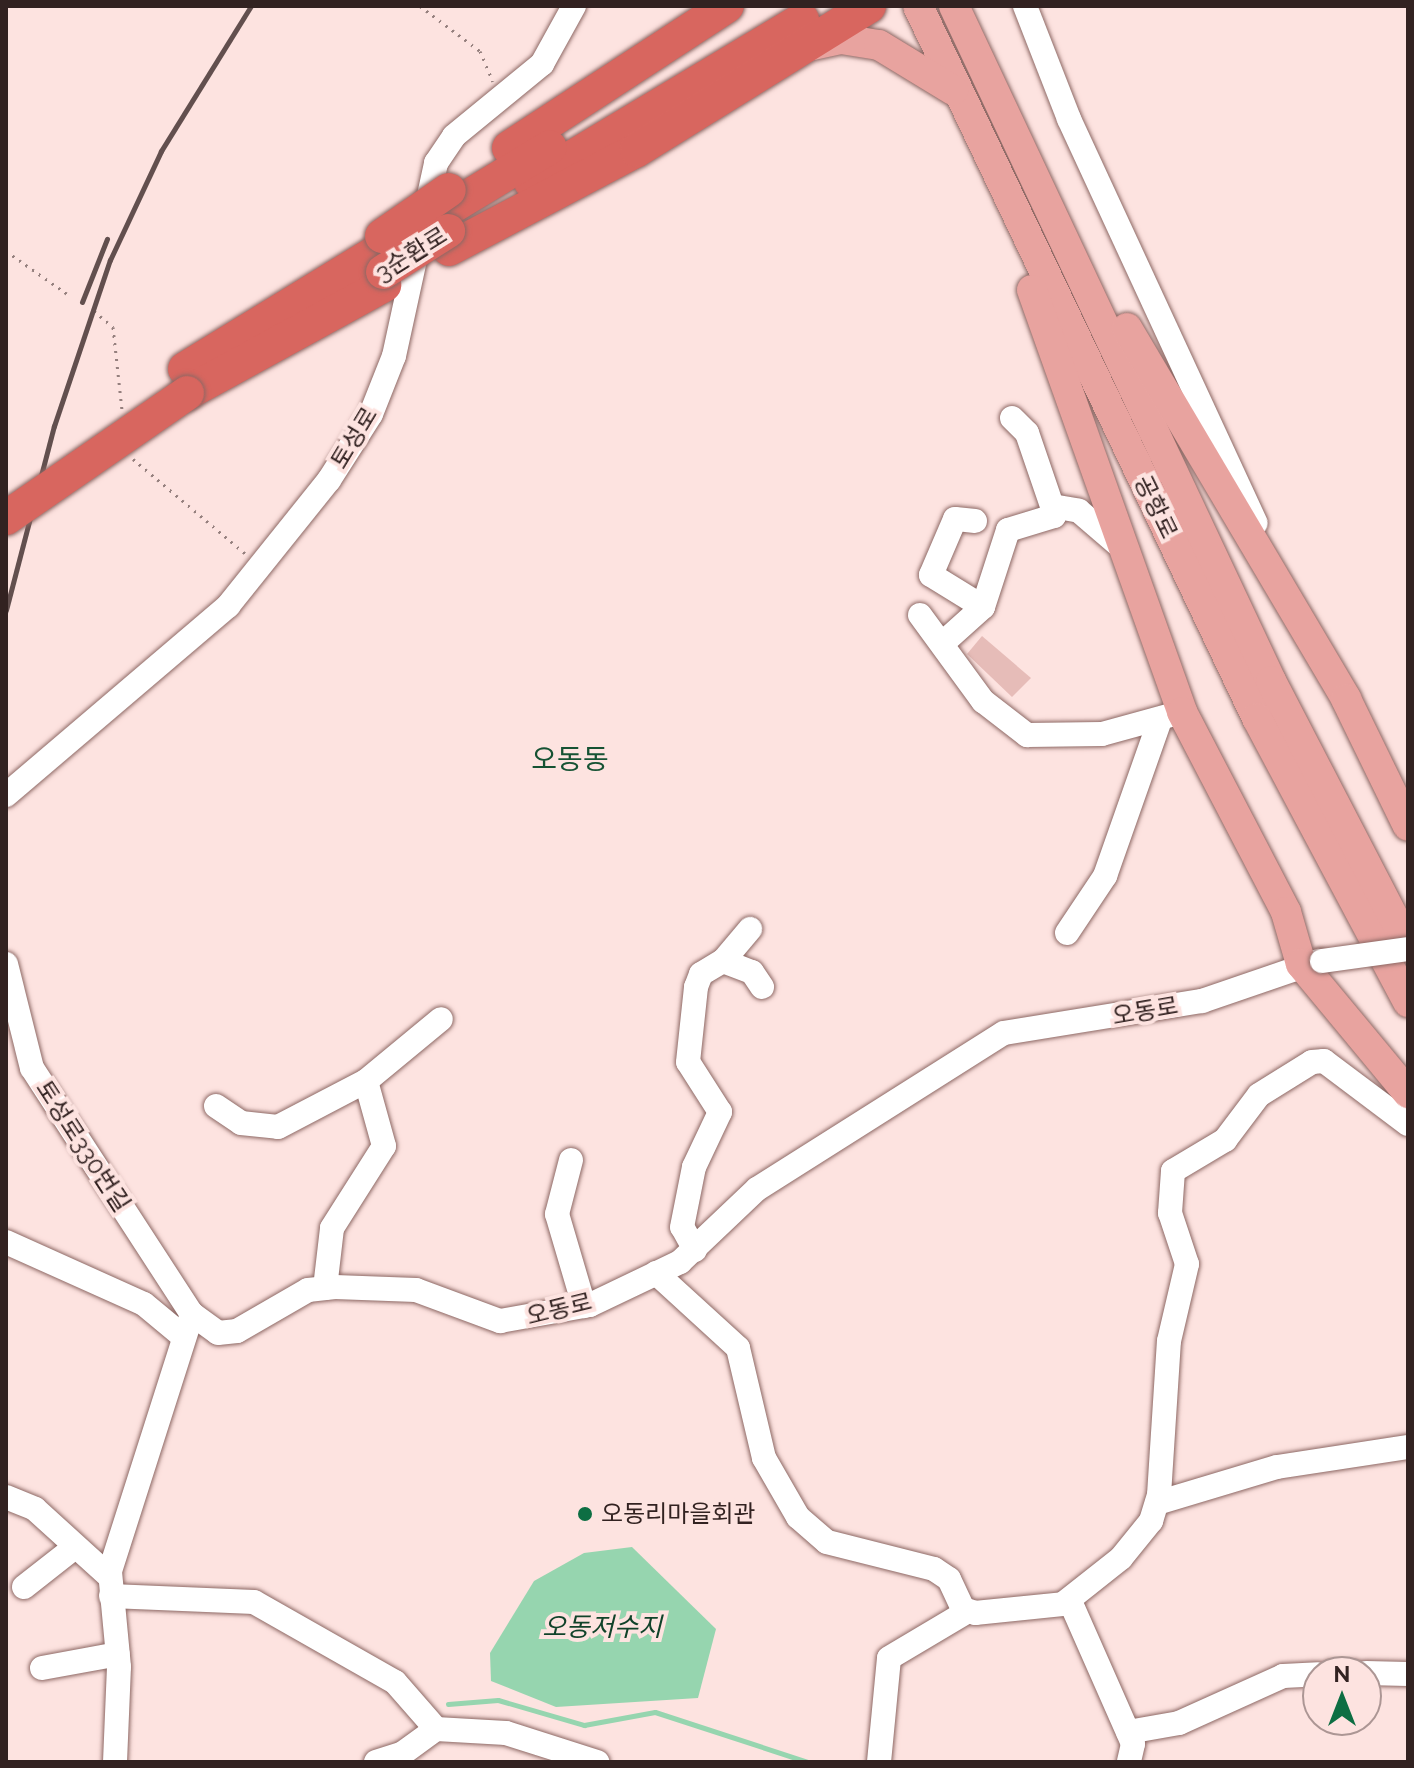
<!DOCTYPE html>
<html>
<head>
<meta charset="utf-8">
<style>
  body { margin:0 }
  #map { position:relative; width:1414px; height:1768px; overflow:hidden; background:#fde3e0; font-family:Raleway,"Noto Sans KR",sans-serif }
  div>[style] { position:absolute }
  .water>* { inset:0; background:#96d5af }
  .stream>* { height:5px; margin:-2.5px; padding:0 2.5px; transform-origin:2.5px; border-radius:2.5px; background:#96d5af }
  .building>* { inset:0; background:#e6bcb8 }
  .path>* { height:3px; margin-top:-1.5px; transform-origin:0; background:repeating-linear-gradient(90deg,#95807e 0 2px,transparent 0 8px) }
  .roads { filter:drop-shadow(0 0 2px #8d6864) drop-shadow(0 0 2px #8d6864) }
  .minor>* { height:24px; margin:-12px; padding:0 12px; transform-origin:12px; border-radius:12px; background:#fff }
  .major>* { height:30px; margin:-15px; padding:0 15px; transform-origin:15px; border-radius:15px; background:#e8a39f }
  .highway>* { height:34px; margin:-17px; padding:0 17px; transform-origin:17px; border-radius:17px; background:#d8665f }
  .rail>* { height:5px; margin:-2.5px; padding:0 2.5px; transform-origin:2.5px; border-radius:2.5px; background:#624f4e }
  .bridges { filter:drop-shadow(0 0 2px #8d6864) drop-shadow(0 0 2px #8d6864) }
  .minor-bridge>* { height:24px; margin:-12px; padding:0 12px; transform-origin:12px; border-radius:12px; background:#fff }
  .highway-bridge>* { height:34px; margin:-17px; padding:0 17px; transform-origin:17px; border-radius:17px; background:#d8665f }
  .dots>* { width:22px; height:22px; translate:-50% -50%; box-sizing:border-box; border:4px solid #fde3e0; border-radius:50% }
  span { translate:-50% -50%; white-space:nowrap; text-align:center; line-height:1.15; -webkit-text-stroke:8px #fde3e0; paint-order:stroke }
  .street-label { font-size:24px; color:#322221 }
  .poi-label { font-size:24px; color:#322221 }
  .left { translate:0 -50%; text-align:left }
  .water-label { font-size:26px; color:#104229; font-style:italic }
  .quarter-label { font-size:28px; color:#155233 }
  .frame { position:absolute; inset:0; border:8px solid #322221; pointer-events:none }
  .north { position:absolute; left:1302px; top:1656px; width:80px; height:80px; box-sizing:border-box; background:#fde3e0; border:2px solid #ac9694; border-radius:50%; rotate:0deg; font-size:22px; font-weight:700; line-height:32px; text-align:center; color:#322221 }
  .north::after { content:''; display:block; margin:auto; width:28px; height:36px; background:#0d6e43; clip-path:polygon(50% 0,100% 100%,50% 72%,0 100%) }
</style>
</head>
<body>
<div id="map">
  <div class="water">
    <div style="clip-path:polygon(632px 1547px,716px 1629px,698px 1698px,556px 1707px,491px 1681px,490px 1653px,534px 1581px,584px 1553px)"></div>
  </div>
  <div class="stream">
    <div style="left:448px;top:1704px;width:50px;rotate:-4.6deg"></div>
    <div style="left:498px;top:1700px;width:90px;rotate:16.2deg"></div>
    <div style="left:584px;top:1725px;width:72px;rotate:-10.4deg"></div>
    <div style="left:655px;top:1712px;width:161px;rotate:18.1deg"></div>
  </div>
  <div class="building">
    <div style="clip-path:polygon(982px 636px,1031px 678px,1012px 697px,967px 654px)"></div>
  </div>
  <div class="path">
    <div style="left:420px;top:6px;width:75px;rotate:36.9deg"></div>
    <div style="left:480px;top:51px;width:33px;rotate:67deg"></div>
    <div style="left:6px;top:251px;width:78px;rotate:35.1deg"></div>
    <div style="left:94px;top:311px;width:25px;rotate:40deg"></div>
    <div style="left:113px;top:327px;width:83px;rotate:83.8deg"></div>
    <div style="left:133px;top:459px;width:148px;rotate:40.1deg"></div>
  </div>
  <div class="roads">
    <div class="minor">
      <div style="left:1025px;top:6px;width:121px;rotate:68.7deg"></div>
      <div style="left:1069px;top:119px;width:445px;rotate:65.2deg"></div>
      <div style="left:1012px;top:418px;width:21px;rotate:45deg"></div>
      <div style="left:1027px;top:433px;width:77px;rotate:71.1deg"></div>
      <div style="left:975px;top:521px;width:20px;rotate:-174deg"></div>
      <div style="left:955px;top:519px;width:61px;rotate:113.2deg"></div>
      <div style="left:931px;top:575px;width:61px;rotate:31.6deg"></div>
      <div style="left:920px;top:615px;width:107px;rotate:53.8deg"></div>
      <div style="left:983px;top:701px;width:56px;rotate:37.7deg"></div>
      <div style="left:1027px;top:735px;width:75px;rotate:-0.8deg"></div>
      <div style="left:1102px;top:734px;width:83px;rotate:-15.4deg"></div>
      <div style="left:944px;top:642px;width:52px;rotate:-41.9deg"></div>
      <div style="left:983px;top:607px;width:81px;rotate:-72deg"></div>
      <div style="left:1008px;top:530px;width:48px;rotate:-16.9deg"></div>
      <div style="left:1054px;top:516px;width:10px;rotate:-101deg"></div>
      <div style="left:1052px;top:506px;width:27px;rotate:10deg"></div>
      <div style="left:1079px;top:511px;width:57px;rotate:40.7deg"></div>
      <div style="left:6px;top:795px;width:292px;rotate:-40.4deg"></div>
      <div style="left:228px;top:606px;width:161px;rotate:-51.3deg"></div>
      <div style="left:329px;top:480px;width:78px;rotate:-57.5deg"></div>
      <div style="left:371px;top:414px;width:62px;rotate:-68.4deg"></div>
      <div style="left:394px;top:356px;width:198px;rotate:-77.7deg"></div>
      <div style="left:436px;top:163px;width:32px;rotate:-56deg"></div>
      <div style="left:454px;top:136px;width:114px;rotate:-39.3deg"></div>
      <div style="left:542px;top:64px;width:66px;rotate:-61.1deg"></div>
      <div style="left:1067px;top:933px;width:69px;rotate:-56.3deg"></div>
      <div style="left:1105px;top:876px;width:162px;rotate:-70.6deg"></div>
      <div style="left:723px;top:961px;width:42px;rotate:-49.8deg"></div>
      <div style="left:6px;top:964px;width:107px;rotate:76deg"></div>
      <div style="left:32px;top:1068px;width:293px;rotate:57deg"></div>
      <div style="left:192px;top:1314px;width:32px;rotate:36deg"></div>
      <div style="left:218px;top:1333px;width:19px;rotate:-6deg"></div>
      <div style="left:237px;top:1331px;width:82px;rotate:-30deg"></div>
      <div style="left:308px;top:1290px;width:27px;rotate:-6deg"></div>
      <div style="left:335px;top:1287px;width:81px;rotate:2.1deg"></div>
      <div style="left:416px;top:1290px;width:90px;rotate:20.3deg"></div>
      <div style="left:500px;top:1321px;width:91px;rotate:-10.1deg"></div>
      <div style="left:590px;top:1305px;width:100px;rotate:-25.5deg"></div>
      <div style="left:680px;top:1262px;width:106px;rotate:-43.5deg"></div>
      <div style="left:757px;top:1189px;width:292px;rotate:-32.3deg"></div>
      <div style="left:1004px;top:1033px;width:201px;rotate:-9.2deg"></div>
      <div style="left:1202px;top:1001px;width:124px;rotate:-18.9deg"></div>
      <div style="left:216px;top:1106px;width:30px;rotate:34deg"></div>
      <div style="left:241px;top:1123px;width:37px;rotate:6deg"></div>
      <div style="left:278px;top:1127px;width:99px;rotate:-27.6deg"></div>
      <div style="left:366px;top:1081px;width:97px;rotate:-39.6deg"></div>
      <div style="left:571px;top:1160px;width:56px;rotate:104.5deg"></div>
      <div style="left:557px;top:1214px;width:96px;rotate:73.6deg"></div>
      <div style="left:6px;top:1242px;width:151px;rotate:24.2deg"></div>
      <div style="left:144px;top:1304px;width:47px;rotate:39.8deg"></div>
      <div style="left:695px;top:1250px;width:26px;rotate:-119deg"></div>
      <div style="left:682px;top:1227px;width:61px;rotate:-78.7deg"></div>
      <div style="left:694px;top:1167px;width:61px;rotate:-64.7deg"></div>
      <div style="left:720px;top:1112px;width:59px;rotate:-122.6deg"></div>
      <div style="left:688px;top:1062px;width:75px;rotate:-83.9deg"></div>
      <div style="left:696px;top:987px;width:14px;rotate:-69deg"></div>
      <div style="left:701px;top:974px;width:26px;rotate:-31deg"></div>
      <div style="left:723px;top:961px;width:31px;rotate:21deg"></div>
      <div style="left:752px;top:972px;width:18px;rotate:56deg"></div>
      <div style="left:656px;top:1273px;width:111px;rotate:42.4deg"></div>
      <div style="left:738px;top:1348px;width:113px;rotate:76.7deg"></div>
      <div style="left:764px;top:1458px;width:68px;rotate:60deg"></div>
      <div style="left:798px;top:1517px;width:38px;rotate:41deg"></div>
      <div style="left:827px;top:1542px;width:110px;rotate:14.2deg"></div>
      <div style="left:934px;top:1569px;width:18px;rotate:34deg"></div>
      <div style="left:949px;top:1579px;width:33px;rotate:65deg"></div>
      <div style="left:963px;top:1609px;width:13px;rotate:18deg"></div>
      <div style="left:975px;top:1613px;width:88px;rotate:-5.8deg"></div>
      <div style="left:1063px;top:1604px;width:74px;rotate:-38.4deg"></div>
      <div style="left:1121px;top:1558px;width:48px;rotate:-51deg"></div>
      <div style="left:1151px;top:1521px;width:27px;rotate:-73deg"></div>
      <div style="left:1159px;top:1495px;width:154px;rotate:-86.3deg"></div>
      <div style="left:1169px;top:1341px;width:79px;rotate:-76.8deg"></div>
      <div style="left:1187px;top:1264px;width:54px;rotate:-108.4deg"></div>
      <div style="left:1170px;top:1213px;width:42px;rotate:-85.9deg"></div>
      <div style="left:1173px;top:1171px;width:61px;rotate:-30.8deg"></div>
      <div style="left:1225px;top:1140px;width:56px;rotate:-52.9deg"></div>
      <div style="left:1259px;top:1095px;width:62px;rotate:-31.9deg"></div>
      <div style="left:1312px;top:1062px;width:12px;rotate:-5deg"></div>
      <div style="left:1324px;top:1061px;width:105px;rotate:36.9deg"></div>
      <div style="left:325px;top:1288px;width:60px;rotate:-83.3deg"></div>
      <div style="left:332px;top:1228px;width:97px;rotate:-57.6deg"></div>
      <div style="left:384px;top:1146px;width:67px;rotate:-105.5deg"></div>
      <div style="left:6px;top:1497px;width:31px;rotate:22deg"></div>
      <div style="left:35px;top:1509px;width:101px;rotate:42.2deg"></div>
      <div style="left:1157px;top:1503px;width:125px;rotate:-16.7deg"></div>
      <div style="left:1277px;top:1467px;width:133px;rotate:-8.7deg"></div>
      <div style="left:24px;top:1587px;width:65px;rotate:-38.1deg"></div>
      <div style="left:111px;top:1596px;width:143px;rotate:2.4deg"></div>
      <div style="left:254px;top:1602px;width:162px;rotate:29.6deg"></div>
      <div style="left:395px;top:1682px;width:62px;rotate:48.9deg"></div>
      <div style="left:436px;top:1729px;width:70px;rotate:3.3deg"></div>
      <div style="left:506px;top:1733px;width:96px;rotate:17.7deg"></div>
      <div style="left:1070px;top:1601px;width:156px;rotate:66.2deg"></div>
      <div style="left:1133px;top:1744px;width:18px;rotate:103deg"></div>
      <div style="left:42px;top:1668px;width:77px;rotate:-10.4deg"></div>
      <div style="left:1331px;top:1672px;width:23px"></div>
      <div style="left:1366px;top:1673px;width:42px;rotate:1.4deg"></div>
      <div style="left:1128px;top:1732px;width:52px;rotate:-10deg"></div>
      <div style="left:1179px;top:1723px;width:114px;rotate:-24.3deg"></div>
      <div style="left:1283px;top:1676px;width:35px;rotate:-3deg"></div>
      <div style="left:115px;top:1762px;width:95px;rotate:-87.6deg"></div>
      <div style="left:119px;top:1667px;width:96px;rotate:-95.4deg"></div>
      <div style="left:110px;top:1571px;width:270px;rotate:-72.3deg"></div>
      <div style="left:376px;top:1762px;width:28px;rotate:-18deg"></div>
      <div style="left:403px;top:1753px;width:41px;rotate:-36deg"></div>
      <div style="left:879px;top:1762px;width:104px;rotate:-84.5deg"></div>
      <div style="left:889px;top:1658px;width:92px;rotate:-30.7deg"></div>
    </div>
    <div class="major">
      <div style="left:918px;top:6px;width:789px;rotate:64.54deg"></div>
      <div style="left:1257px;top:718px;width:322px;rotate:62deg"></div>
      <div style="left:954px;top:6px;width:746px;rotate:64.84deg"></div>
      <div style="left:1271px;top:681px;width:297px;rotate:62.6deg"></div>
      <div style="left:808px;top:46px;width:34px;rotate:-12deg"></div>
      <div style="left:841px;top:39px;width:38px;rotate:9deg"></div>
      <div style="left:879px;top:45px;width:87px;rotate:31.3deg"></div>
      <div style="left:1032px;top:290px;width:448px;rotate:70.4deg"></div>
      <div style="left:1182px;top:712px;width:225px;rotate:62.5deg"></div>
      <div style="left:1286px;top:912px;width:54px;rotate:73.9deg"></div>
      <div style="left:1301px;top:964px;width:168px;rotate:50.3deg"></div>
      <div style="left:1127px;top:328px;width:431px;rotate:59.4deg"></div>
      <div style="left:1346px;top:699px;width:141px;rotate:64deg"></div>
    </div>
    <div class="highway">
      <div style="left:509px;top:148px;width:260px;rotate:-33.1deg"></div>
      <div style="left:531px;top:182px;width:316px;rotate:-30.9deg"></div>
      <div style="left:448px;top:209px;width:119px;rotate:-31.3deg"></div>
      <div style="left:449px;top:249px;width:212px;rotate:-27.8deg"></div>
      <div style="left:637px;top:150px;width:273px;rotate:-31.8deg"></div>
      <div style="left:185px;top:369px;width:232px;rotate:-31.4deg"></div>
      <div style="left:187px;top:393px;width:225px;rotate:-28.7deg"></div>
    </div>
  </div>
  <div class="rail">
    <div style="left:82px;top:302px;width:68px;rotate:-68.4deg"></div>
    <div style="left:6px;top:610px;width:190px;rotate:-75.4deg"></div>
    <div style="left:54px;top:426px;width:175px;rotate:-71.4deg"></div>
    <div style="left:110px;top:260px;width:120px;rotate:-64.9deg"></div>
    <div style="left:161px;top:151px;width:171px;rotate:-58.2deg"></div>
  </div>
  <div class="bridges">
    <div class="minor-bridge">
      <div style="left:1322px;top:961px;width:87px;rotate:-7.9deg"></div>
    </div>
    <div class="highway-bridge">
      <div style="left:382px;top:236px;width:81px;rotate:-34.5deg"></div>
      <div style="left:383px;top:272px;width:77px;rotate:-32.2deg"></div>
      <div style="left:6px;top:518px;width:220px;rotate:-34.6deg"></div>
    </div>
  </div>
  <div class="dots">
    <div style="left:585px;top:1514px;background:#0d6e43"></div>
  </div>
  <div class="street-label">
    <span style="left:411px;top:254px;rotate:-32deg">3순환로</span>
    <span style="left:354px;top:438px;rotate:-59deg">토성로</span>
    <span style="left:1156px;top:507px;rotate:64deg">공항로</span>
    <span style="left:1145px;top:1011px;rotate:-10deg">오동로</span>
    <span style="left:83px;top:1146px;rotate:57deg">토성로330번길</span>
    <span style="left:559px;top:1309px;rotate:-14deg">오동로</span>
  </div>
  <div class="poi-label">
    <span class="left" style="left:601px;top:1514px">오동리마을회관</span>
  </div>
  <div class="water-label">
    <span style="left:602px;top:1628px">오동저수지</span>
  </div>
  <div class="quarter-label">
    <span style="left:570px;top:760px">오동동</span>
  </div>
  <div class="frame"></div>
  <div class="north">N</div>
</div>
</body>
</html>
